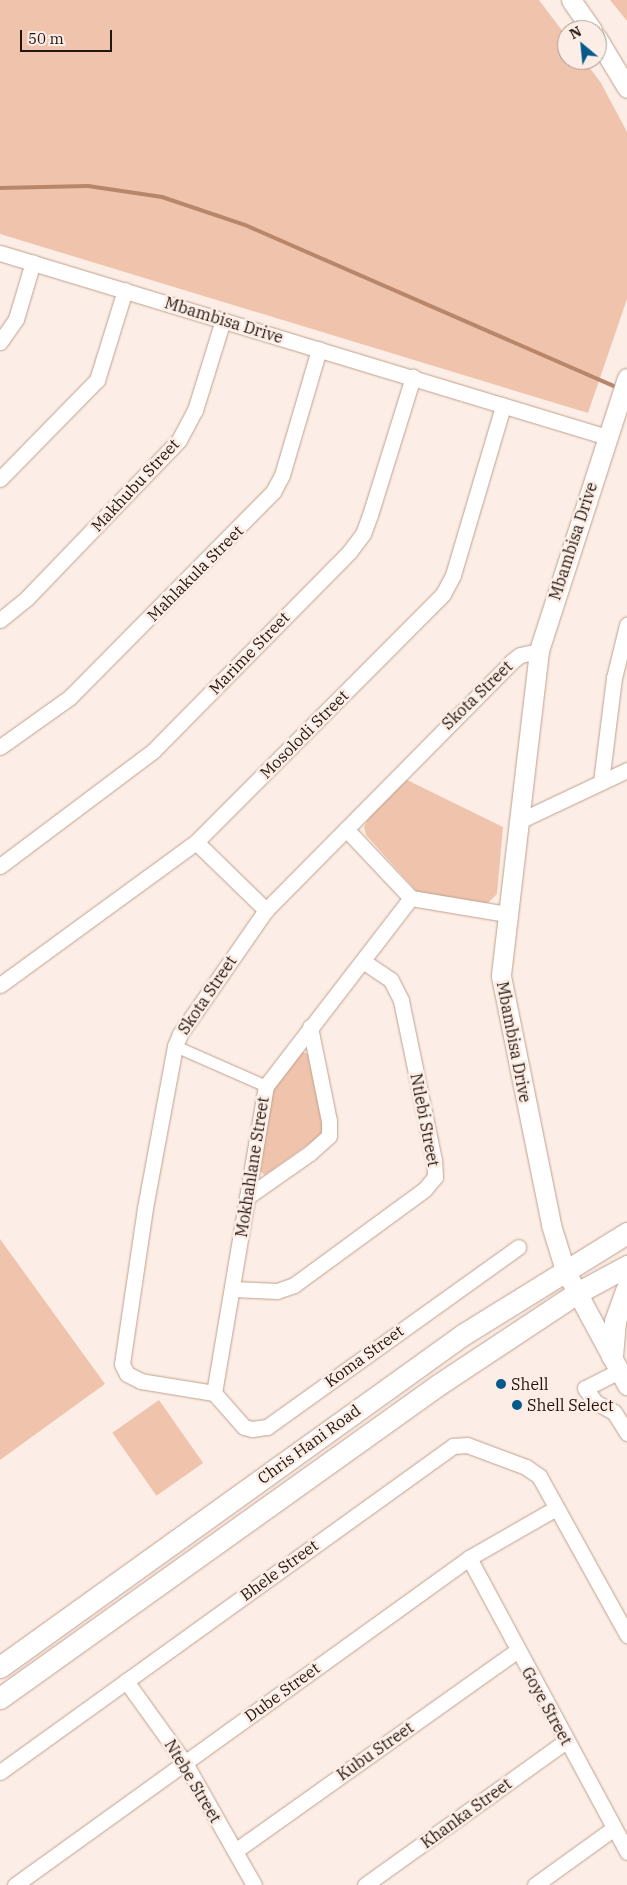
<!DOCTYPE html>
<html>
<head>
<meta charset="utf-8">
<style>
  body { margin:0 }
  #map { position:relative; width:627px; height:1885px; overflow:hidden; background:#fceee6; font-family:"IBM Plex Serif",serif }
  div>[style] { position:absolute }
  .green>* { inset:0; background:#f0c4ac; transform-origin:0 0 }
  .stream>* { height:4px; margin:-2px; padding:0 2px; transform-origin:2px; border-radius:2px; background:#b8876b }
  .roads { filter:drop-shadow(0 0 1px #c0a08e) drop-shadow(0 0 1px #c0a08e) }
  .pedestrian>* { height:11px; margin:-5.5px; padding:0 5.5px; transform-origin:5.5px; border-radius:5.5px; background:#fff }
  .minor>* { height:15px; margin:-7.5px; padding:0 7.5px; transform-origin:7.5px; border-radius:7.5px; background:#fff }
  .tertiary>* { height:19px; margin:-9.5px; padding:0 9.5px; transform-origin:9.5px; border-radius:9.5px; background:#fff }
  .secondary>* { height:21px; margin:-10.5px; padding:0 10.5px; transform-origin:10.5px; border-radius:10.5px; background:#fff }
  .dots>* { width:14px; height:14px; translate:-50% -50%; box-sizing:border-box; border:2px solid #fceee6; border-radius:50% }
  span { translate:-50% -50%; white-space:nowrap; text-align:center; line-height:1.15; -webkit-text-stroke:5px #fceee6; paint-order:stroke }
  .street-label { font-size:16px; color:#22160f }
  .poi-label { font-size:16px; color:#22160f }
  .left { translate:0 -50%; text-align:left }
  .north { position:absolute; left:557px; top:20px; width:50px; height:50px; box-sizing:border-box; background:#fceee6; border:1px solid #a59890; border-radius:50%; rotate:332deg; font-size:14px; font-weight:700; line-height:20px; text-align:center; color:#22160f }
  .north::after { content:''; display:block; margin:auto; width:18px; height:22px; background:#055a8c; clip-path:polygon(50% 0,100% 100%,50% 72%,0 100%) }
  .scale { position:absolute; left:20px; top:30px; width:92px; height:22px; box-sizing:border-box; border:2px solid #22160f; border-top:0; padding-left:6px; font-size:15px; line-height:18px; white-space:nowrap; color:#22160f; -webkit-text-stroke:4px #fceee6; paint-order:stroke }
</style>
</head>
<body>
<div id="map">
  <div class="green">
    <div style="clip-path:polygon(0 0,539px 0,567px 37px,567px 60px,584px 60px,601px 83px,627px 132px,627px 299px,588px 413px,0 234px)"></div>
    <div style="clip-path:polygon(610px 0,627px 0,627px 21px)"></div>
    <div style="clip-path:polygon(405px 779px,503px 827px,497px 894px,488px 903px,419px 894px,366px 835px,364px 827px,370px 816px)"></div>
    <div style="clip-path:polygon(300px 1051px,308px 1054px,324px 1133px,265px 1175px,258px 1170px,272px 1083px)"></div>
    <div style="clip-path:polygon(0 1239px,105px 1384px,0 1460px)"></div>
    <div style="left:159px;top:1400px;width:77px;height:57px;rotate:55deg"></div>
  </div>
  <div class="stream">
    <div style="left:0;top:188px;width:88px;rotate:-1.3deg"></div>
    <div style="left:88px;top:186px;width:75px;rotate:8.5deg"></div>
    <div style="left:162px;top:197px;width:88px;rotate:18.6deg"></div>
    <div style="left:245px;top:225px;width:407px;rotate:23.6deg"></div>
  </div>
  <div class="roads">
    <div class="pedestrian">
      <div style="left:175px;top:1046px;width:99px;rotate:23.7deg"></div>
    </div>
    <div class="minor">
      <div style="left:0;top:253px;width:634px;rotate:16.86deg"></div>
      <div style="left:0;top:342px;width:28px;rotate:-55deg"></div>
      <div style="left:16px;top:319px;width:59px;rotate:-73.4deg"></div>
      <div style="left:0;top:479px;width:139px;rotate:-45.6deg"></div>
      <div style="left:97px;top:380px;width:94px;rotate:-72.7deg"></div>
      <div style="left:0;top:620px;width:35px;rotate:-39deg"></div>
      <div style="left:27px;top:598px;width:219px;rotate:-46.1deg"></div>
      <div style="left:179px;top:440px;width:34px;rotate:-62deg"></div>
      <div style="left:195px;top:410px;width:94px;rotate:-72.7deg"></div>
      <div style="left:0;top:747px;width:86px;rotate:-35.5deg"></div>
      <div style="left:70px;top:697px;width:289px;rotate:-45.3deg"></div>
      <div style="left:273px;top:492px;width:19px;rotate:-62deg"></div>
      <div style="left:282px;top:475px;width:131px;rotate:-73.6deg"></div>
      <div style="left:601px;top:782px;width:105px;rotate:-82.9deg"></div>
      <div style="left:614px;top:678px;width:55px;rotate:-76.2deg"></div>
      <div style="left:517px;top:822px;width:122px;rotate:-25.3deg"></div>
      <div style="left:346px;top:829px;width:95px;rotate:46.7deg"></div>
      <div style="left:411px;top:898px;width:97px;rotate:9.5deg"></div>
      <div style="left:196px;top:842px;width:98px;rotate:44.2deg"></div>
      <div style="left:0;top:866px;width:191px;rotate:-36.9deg"></div>
      <div style="left:153px;top:751px;width:281px;rotate:-45.4deg"></div>
      <div style="left:350px;top:551px;width:21px;rotate:-53deg"></div>
      <div style="left:363px;top:534px;width:20px;rotate:-70deg"></div>
      <div style="left:370px;top:515px;width:145px;rotate:-72.7deg"></div>
      <div style="left:0;top:985px;width:243px;rotate:-36.1deg"></div>
      <div style="left:196px;top:842px;width:350px;rotate:-45.1deg"></div>
      <div style="left:443px;top:594px;width:21px;rotate:-62deg"></div>
      <div style="left:453px;top:575px;width:176px;rotate:-73.5deg"></div>
      <div style="left:247px;top:1197px;width:77px;rotate:-34.9deg"></div>
      <div style="left:310px;top:1153px;width:25px;rotate:-42deg"></div>
      <div style="left:329px;top:1136px;width:15px;rotate:-90deg"></div>
      <div style="left:329px;top:1121px;width:96px;rotate:-101.4deg"></div>
      <div style="left:233px;top:1289px;width:44px;rotate:2.6deg"></div>
      <div style="left:277px;top:1291px;width:18px;rotate:-19deg"></div>
      <div style="left:294px;top:1285px;width:161px;rotate:-36.2deg"></div>
      <div style="left:424px;top:1190px;width:17px;rotate:-50deg"></div>
      <div style="left:435px;top:1177px;width:17px;rotate:-93deg"></div>
      <div style="left:434px;top:1160px;width:163px;rotate:-101.7deg"></div>
      <div style="left:401px;top:1000px;width:22px;rotate:-117deg"></div>
      <div style="left:391px;top:980px;width:34px;rotate:-146deg"></div>
      <div style="left:619px;top:1371px;width:38px;rotate:153deg"></div>
      <div style="left:585px;top:1388px;width:17px;rotate:54deg"></div>
      <div style="left:595px;top:1402px;width:21px;rotate:28deg"></div>
      <div style="left:614px;top:1412px;width:25px;rotate:58deg"></div>
      <div style="left:214px;top:1393px;width:74px;rotate:-170.7deg"></div>
      <div style="left:141px;top:1381px;width:16px;rotate:-153deg"></div>
      <div style="left:127px;top:1374px;width:11px;rotate:-117deg"></div>
      <div style="left:122px;top:1364px;width:158px;rotate:-81.6deg"></div>
      <div style="left:145px;top:1208px;width:165px;rotate:-79.5deg"></div>
      <div style="left:175px;top:1046px;width:13px;rotate:-67deg"></div>
      <div style="left:180px;top:1034px;width:151px;rotate:-55.3deg"></div>
      <div style="left:266px;top:910px;width:349px;rotate:-45.3deg"></div>
      <div style="left:511px;top:662px;width:11px;rotate:-38deg"></div>
      <div style="left:520px;top:655px;width:19px;rotate:-12deg"></div>
      <div style="left:214px;top:1393px;width:311px;rotate:-80.4deg"></div>
      <div style="left:266px;top:1086px;width:237px;rotate:-52.4deg"></div>
      <div style="left:214px;top:1393px;width:45px;rotate:48.6deg"></div>
      <div style="left:244px;top:1427px;width:8px;rotate:14deg"></div>
      <div style="left:252px;top:1429px;width:15px;rotate:-8deg"></div>
      <div style="left:267px;top:1427px;width:309px;rotate:-35.6deg"></div>
      <div style="left:469px;top:1558px;width:334px;rotate:61.7deg"></div>
      <div style="left:126px;top:1681px;width:101px;rotate:54.3deg"></div>
      <div style="left:185px;top:1763px;width:140px;rotate:60.5deg"></div>
      <div style="left:0;top:1772px;width:558px;rotate:-35.74deg"></div>
      <div style="left:453px;top:1446px;width:14px;rotate:-4deg"></div>
      <div style="left:467px;top:1445px;width:63px;rotate:20.4deg"></div>
      <div style="left:526px;top:1467px;width:16px;rotate:35deg"></div>
      <div style="left:539px;top:1476px;width:182px;rotate:61deg"></div>
      <div style="left:235px;top:1851px;width:345px;rotate:-35.4deg"></div>
      <div style="left:15px;top:1885px;width:560px;rotate:-35.76deg"></div>
      <div style="left:469px;top:1558px;width:100px;rotate:-29.9deg"></div>
      <div style="left:365px;top:1885px;width:247px;rotate:-35.6deg"></div>
      <div style="left:535px;top:1885px;width:97px;rotate:-35.8deg"></div>
    </div>
    <div class="tertiary">
      <div style="left:571px;top:0;width:37px;rotate:55deg"></div>
      <div style="left:597px;top:38px;width:58px;rotate:59deg"></div>
      <div style="left:627px;top:378px;width:287px;rotate:107.9deg"></div>
      <div style="left:539px;top:651px;width:327px;rotate:96.7deg"></div>
      <div style="left:501px;top:976px;width:254px;rotate:78.6deg"></div>
      <div style="left:551px;top:1225px;width:47px;rotate:72.7deg"></div>
      <div style="left:565px;top:1270px;width:131px;rotate:61.7deg"></div>
    </div>
    <div class="secondary">
      <div style="left:612px;top:1356px;width:35px;rotate:-85deg"></div>
      <div style="left:615px;top:1321px;width:35px;rotate:-70deg"></div>
      <div style="left:0;top:1667px;width:571px;rotate:-35.67deg"></div>
      <div style="left:464px;top:1334px;width:192px;rotate:-31.8deg"></div>
      <div style="left:0;top:1698px;width:538px;rotate:-35.55deg"></div>
      <div style="left:438px;top:1385px;width:167px;rotate:-33.5deg"></div>
      <div style="left:577px;top:1293px;width:57px;rotate:-28.4deg"></div>
    </div>
  </div>
  <div class="dots">
    <div style="left:501px;top:1384px;background:#055a8c"></div>
    <div style="left:517px;top:1405px;background:#055a8c"></div>
  </div>
  <div class="street-label">
    <span style="left:224px;top:320px;rotate:17deg">Mbambisa Drive</span>
    <span style="left:135px;top:485px;rotate:-47deg">Makhubu Street</span>
    <span style="left:573px;top:541px;rotate:-72deg">Mbambisa Drive</span>
    <span style="left:195px;top:573px;rotate:-45deg">Mahlakula Street</span>
    <span style="left:249px;top:653px;rotate:-46deg">Marime Street</span>
    <span style="left:477px;top:695px;rotate:-44deg">Skota Street</span>
    <span style="left:304px;top:734px;rotate:-45deg">Mosolodi Street</span>
    <span style="left:207px;top:995px;rotate:-56deg">Skota Street</span>
    <span style="left:514px;top:1042px;rotate:79deg">Mbambisa Drive</span>
    <span style="left:425px;top:1120px;rotate:79deg">Ntlebi Street</span>
    <span style="left:252px;top:1167px;rotate:-81deg">Mokhahlane Street</span>
    <span style="left:364px;top:1356px;rotate:-36deg">Koma Street</span>
    <span style="left:309px;top:1444px;rotate:-36deg">Chris Hani Road</span>
    <span style="left:279px;top:1570px;rotate:-36deg">Bhele Street</span>
    <span style="left:282px;top:1692px;rotate:-36deg">Dube Street</span>
    <span style="left:547px;top:1706px;rotate:61deg">Goye Street</span>
    <span style="left:375px;top:1751px;rotate:-35deg">Kubu Street</span>
    <span style="left:193px;top:1781px;rotate:59deg">Ntebe Street</span>
    <span style="left:466px;top:1813px;rotate:-36deg">Khanka Street</span>
  </div>
  <div class="poi-label">
    <span class="left" style="left:511px;top:1384px">Shell</span>
    <span class="left" style="left:527px;top:1405px">Shell Select</span>
  </div>
  <div class="north">N</div>
  <div class="scale">50 m</div>
</div>
</body>
</html>
